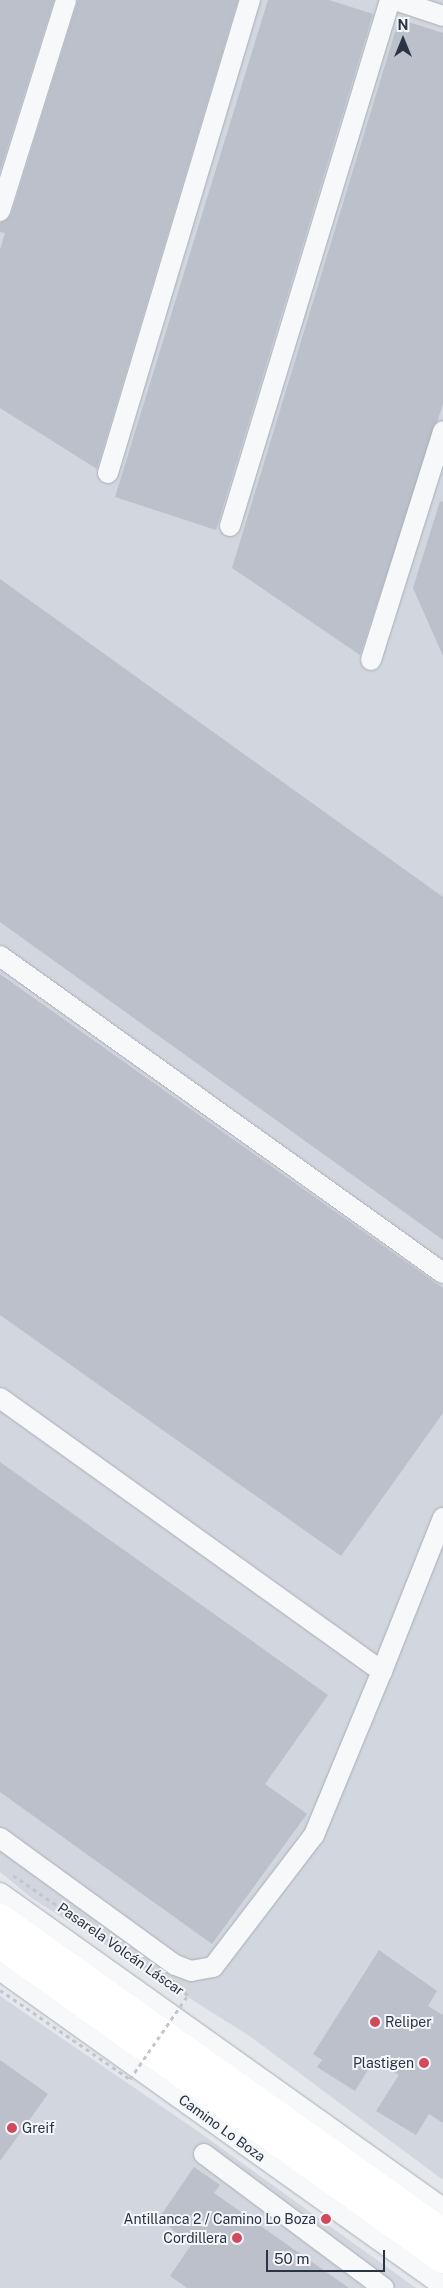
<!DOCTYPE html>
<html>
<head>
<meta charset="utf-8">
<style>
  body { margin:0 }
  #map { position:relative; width:443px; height:2288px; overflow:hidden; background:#e4e7ec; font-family:"Public Sans",sans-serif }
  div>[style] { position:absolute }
  .built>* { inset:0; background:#d2d6de }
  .building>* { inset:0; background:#bbc0ca }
  .roads { filter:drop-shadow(0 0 1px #a9aeb7) drop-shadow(0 0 1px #a9aeb7) }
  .minor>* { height:20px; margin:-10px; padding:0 10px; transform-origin:10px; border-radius:10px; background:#f7f8fa }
  .highway>* { height:28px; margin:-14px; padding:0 14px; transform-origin:14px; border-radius:14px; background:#fff }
  .path-bridge>* { height:3px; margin-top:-1.5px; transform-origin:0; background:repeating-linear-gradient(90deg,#c2c5cb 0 4px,transparent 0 8px) }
  .dots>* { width:14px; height:14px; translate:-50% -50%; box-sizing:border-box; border:2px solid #f4f6f9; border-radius:50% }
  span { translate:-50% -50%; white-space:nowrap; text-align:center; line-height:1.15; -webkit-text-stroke:4px #f4f6f9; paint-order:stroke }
  .street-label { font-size:14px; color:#2b3445 }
  .poi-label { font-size:14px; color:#2b3445 }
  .left { translate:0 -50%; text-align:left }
  .right { translate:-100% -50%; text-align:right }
  .north { position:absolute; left:378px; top:15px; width:50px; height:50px; -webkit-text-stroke:4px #f4f6f9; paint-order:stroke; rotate:0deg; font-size:14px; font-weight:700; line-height:20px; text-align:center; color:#2b3445 }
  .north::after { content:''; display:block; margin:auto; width:18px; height:22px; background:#2b3445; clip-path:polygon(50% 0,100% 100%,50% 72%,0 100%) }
  .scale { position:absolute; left:266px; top:2250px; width:119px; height:22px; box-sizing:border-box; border:2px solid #2b3445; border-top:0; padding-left:6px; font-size:15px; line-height:18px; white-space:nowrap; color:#2b3445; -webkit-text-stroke:4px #f4f6f9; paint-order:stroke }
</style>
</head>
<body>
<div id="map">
  <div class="built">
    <div style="clip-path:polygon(0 0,443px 0,443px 2180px,251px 2037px,33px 1899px,0 1872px)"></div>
    <div style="clip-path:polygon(0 1996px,196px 2130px,416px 2288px,0 2288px)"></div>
  </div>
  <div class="building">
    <div style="clip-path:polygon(0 0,54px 0,0 171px)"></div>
    <div style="clip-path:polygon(78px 0,238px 0,97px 469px,0 408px,0 250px,5px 233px,0 232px,0 223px,11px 215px)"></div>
    <div style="clip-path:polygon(268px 0,329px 0,373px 14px,216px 530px,115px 497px)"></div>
    <div style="clip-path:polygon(399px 19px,443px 33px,443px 404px,360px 655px,232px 568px)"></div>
    <div style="clip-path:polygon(440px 501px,443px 502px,443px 656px,413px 588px)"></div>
    <div style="clip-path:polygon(0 579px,443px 897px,443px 1240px,0 922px)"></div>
    <div style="clip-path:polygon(0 974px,443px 1288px,443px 1413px,341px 1556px,0 1315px)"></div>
    <div style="clip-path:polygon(0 1462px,328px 1695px,265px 1784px,307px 1814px,212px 1944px,0 1792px)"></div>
    <div style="clip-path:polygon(379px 1950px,437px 1991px,428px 2006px,443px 2015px,443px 2123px,429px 2114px,416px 2135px,376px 2111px,399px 2075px,374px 2060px,355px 2091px,317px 2067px,322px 2060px,313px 2054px)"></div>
    <div style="clip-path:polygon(0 2060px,48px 2094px,0 2161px)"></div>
    <div style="clip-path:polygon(194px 2167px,220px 2185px,214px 2193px,349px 2288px,187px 2288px,170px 2276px,191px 2245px,159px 2218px)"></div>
  </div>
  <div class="roads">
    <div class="minor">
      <div style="left:395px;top:0;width:51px;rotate:18.4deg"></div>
      <div style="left:0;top:211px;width:221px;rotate:-72.6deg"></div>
      <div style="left:108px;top:473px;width:494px;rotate:-73.3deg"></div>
      <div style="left:230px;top:526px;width:550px;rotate:-73.08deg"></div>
      <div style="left:371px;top:660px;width:240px;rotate:-72.5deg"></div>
      <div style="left:0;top:956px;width:545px;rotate:35.59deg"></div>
      <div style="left:0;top:1398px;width:470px;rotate:35.6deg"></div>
      <div style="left:382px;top:1671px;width:178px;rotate:112.5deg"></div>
      <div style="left:314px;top:1835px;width:166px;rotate:127.4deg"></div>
      <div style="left:213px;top:1967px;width:22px;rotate:170deg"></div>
      <div style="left:191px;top:1971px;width:17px;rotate:-159deg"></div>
      <div style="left:175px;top:1965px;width:216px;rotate:-144deg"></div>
      <div style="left:382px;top:1671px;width:165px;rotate:-68.3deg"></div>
      <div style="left:0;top:1893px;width:544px;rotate:35.42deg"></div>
      <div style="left:0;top:1970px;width:544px;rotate:35.5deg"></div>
      <div style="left:204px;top:2154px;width:224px;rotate:36.7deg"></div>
    </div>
    <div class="highway">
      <div style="left:0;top:1918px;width:544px;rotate:35.42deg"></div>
      <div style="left:0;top:1944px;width:544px;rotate:35.42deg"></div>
    </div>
  </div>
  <div class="path-bridge">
    <div style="left:0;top:1990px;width:158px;rotate:34.4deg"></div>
    <div style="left:130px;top:2079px;width:102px;rotate:-55.4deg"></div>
    <div style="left:188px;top:1995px;width:212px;rotate:-145.6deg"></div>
  </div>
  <div class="dots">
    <div style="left:375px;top:2022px;background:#d1495b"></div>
    <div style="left:424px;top:2063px;background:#d1495b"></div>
    <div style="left:12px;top:2128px;background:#d1495b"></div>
    <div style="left:326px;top:2219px;background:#d1495b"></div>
    <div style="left:237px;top:2238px;background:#d1495b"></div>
  </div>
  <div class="street-label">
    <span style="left:121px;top:1949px;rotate:35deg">Pasarela Volcán Láscar</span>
    <span style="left:222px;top:2128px;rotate:36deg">Camino Lo Boza</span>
  </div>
  <div class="poi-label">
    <span class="left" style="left:385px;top:2022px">Reliper</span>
    <span class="right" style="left:414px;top:2063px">Plastigen</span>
    <span class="left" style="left:22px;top:2128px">Greif</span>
    <span class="right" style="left:316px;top:2219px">Antillanca 2 / Camino Lo Boza</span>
    <span class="right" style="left:227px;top:2238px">Cordillera</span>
  </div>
  <div class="north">N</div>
  <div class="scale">50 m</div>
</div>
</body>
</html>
